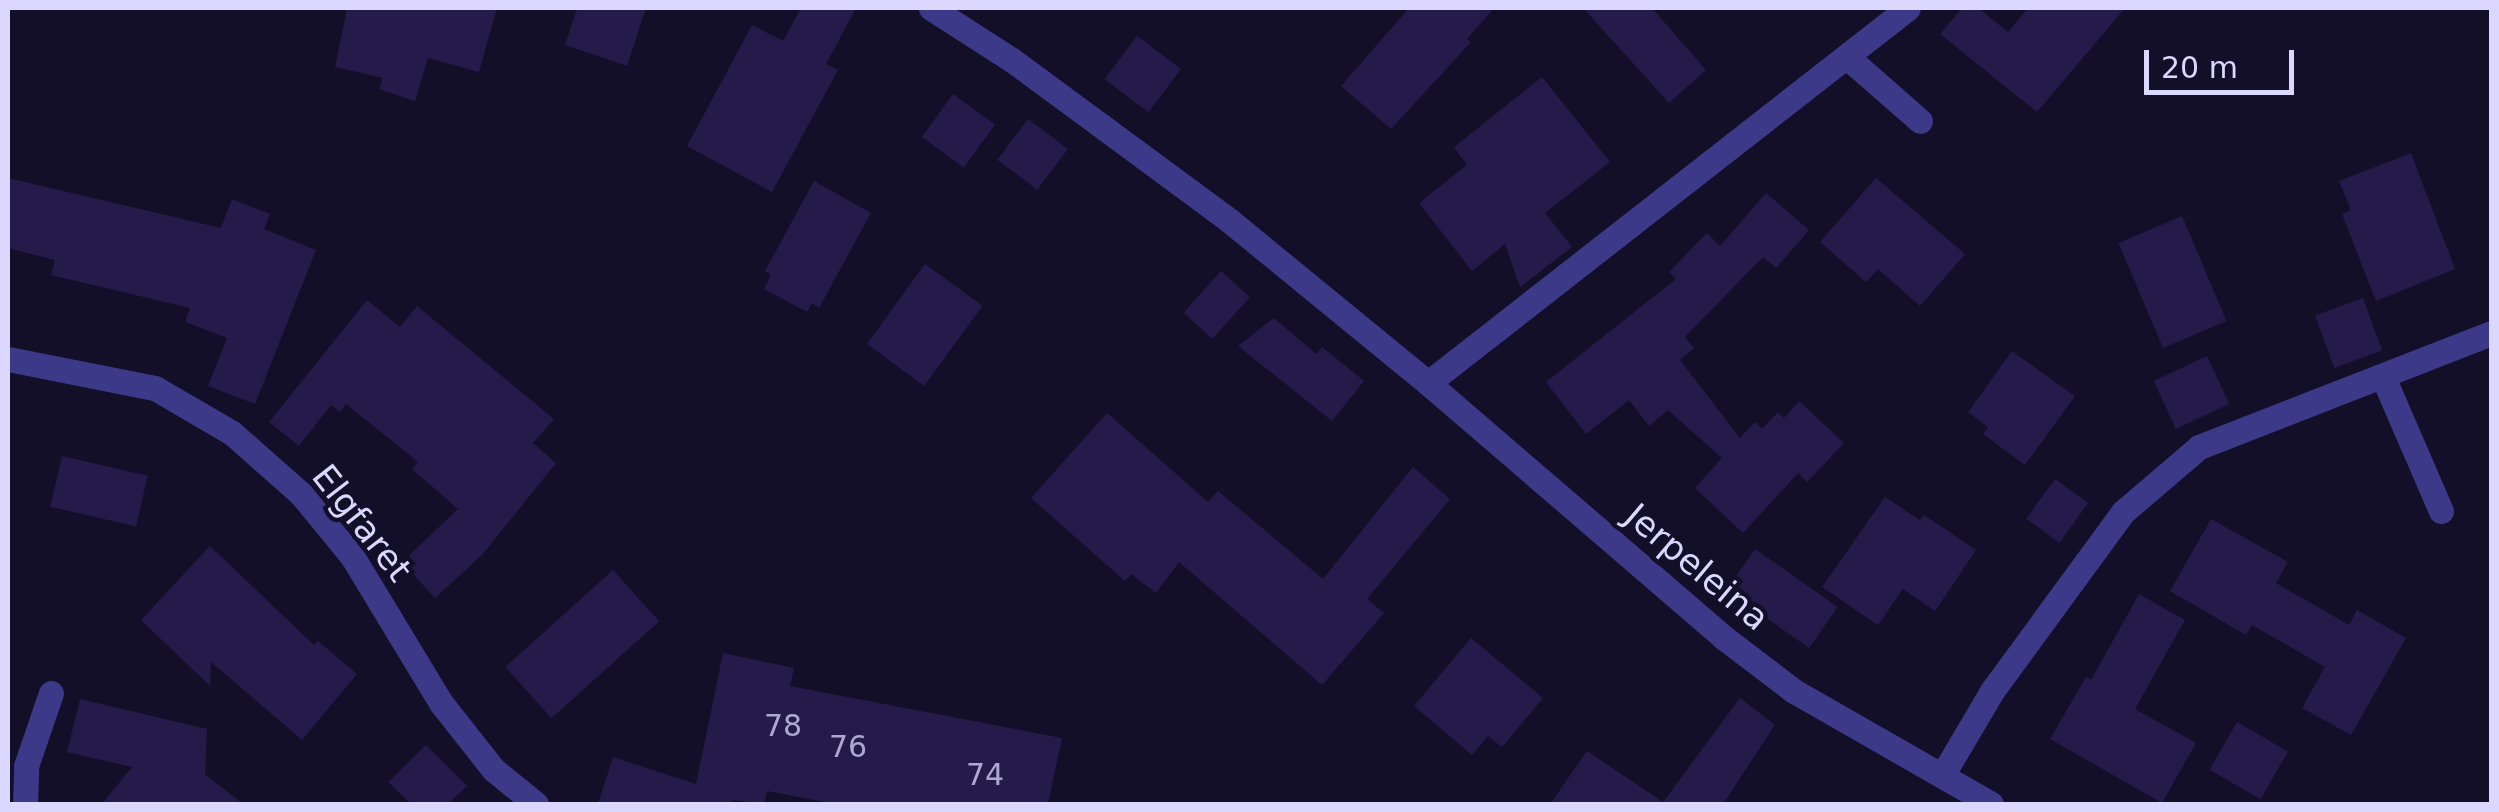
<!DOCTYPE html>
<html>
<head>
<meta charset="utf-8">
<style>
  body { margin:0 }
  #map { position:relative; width:2499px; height:812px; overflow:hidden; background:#130f28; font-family:"DejaVu Sans",sans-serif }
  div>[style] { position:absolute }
  .building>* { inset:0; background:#241b4a; transform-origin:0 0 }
  .minor>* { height:25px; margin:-12.5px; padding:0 12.5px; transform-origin:12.5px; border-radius:12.5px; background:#3b3988 }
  span { translate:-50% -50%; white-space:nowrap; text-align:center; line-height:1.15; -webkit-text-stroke:9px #130f28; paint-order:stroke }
  .number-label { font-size:30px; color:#ada8d2 }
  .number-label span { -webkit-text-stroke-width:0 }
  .street-label { font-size:35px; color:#dbd7ff }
  .frame { position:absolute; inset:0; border:10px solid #dbd7ff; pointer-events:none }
  .scale { position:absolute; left:2144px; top:50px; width:150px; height:45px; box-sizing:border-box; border:5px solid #dbd7ff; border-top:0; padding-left:12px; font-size:30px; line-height:35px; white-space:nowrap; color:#dbd7ff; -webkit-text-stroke:8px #130f28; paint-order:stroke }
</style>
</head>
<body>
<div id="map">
  <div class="building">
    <div style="clip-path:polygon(347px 8px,497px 8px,479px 72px,428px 58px,415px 101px,379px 89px,383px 78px,335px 67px)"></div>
    <div style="clip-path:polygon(577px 8px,646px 8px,627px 66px,565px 45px)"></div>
    <div style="clip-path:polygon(801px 8px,856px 8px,826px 64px,838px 70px,772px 192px,687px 146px,752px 25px,783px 41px)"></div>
    <div style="clip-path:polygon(1409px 8px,1494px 8px,1467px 39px,1471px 42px,1391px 129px,1341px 86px)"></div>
    <div style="clip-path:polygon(1583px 8px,1652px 8px,1706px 70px,1669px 103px)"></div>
    <div style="clip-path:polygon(1962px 8px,1978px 8px,2008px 32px,2028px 8px,2125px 8px,2037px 112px,1940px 34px)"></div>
    <div style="left:1137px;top:36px;width:55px;height:54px;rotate:37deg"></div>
    <div style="clip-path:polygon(1542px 77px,1610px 162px,1545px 213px,1572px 247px,1520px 287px,1505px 244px,1472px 271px,1419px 203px,1467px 165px,1454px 147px)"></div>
    <div style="left:953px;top:94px;width:52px;height:53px;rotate:36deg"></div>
    <div style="left:1028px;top:119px;width:50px;height:51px;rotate:37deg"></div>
    <div style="clip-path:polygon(2411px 153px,2455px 269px,2376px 301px,2342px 214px,2351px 210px,2339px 181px)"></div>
    <div style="clip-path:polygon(8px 178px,221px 228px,232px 199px,270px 214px,264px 229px,316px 250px,255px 404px,208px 386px,227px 338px,185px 322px,190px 308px,51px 275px,55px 260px,8px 248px)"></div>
    <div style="clip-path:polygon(1876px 178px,1965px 254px,1920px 306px,1878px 269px,1866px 282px,1820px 242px)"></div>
    <div style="clip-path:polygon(814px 181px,871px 213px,819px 308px,812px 303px,807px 312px,764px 289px,771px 275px,765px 271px)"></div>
    <div style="clip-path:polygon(1766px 193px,1809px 230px,1776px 268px,1763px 257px,1685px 337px,1694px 348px,1680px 360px,1740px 438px,1755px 422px,1762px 429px,1778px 412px,1784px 418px,1799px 401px,1844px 443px,1807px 482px,1798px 473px,1743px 533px,1695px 488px,1722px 458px,1668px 410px,1649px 426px,1629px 400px,1586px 434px,1546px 382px,1676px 279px,1669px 272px,1707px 233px,1720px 246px)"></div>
    <div style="left:2182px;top:216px;width:114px;height:69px;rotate:67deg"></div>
    <div style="left:925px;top:264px;width:71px;height:99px;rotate:36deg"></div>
    <div style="left:1221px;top:271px;width:39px;height:56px;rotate:42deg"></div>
    <div style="left:2363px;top:298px;width:56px;height:51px;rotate:70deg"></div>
    <div style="clip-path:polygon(367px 300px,400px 327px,417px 306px,554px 419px,533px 443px,556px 463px,482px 555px,435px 598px,402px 562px,458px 509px,412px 469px,418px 462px,346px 404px,340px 412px,331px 405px,299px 446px,269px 422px)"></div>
    <div style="clip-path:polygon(1274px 318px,1316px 354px,1322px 347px,1364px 381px,1332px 421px,1238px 346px)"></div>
    <div style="clip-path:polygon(2012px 351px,2075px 396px,2025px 465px,1983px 434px,1988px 427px,1968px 412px)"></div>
    <div style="left:2207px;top:356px;width:53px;height:59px;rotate:65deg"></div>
    <div style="clip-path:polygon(1107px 413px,1208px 502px,1218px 491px,1323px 579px,1413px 467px,1450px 499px,1367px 599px,1384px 613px,1322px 685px,1179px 562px,1156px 593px,1131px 574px,1125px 581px,1031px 498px)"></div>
    <div style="left:62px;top:456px;width:88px;height:52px;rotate:13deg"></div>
    <div style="left:2055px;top:479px;width:41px;height:49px;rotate:36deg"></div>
    <div style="clip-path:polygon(1885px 497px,1920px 520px,1924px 515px,1976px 550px,1935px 611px,1903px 589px,1878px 625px,1822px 587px)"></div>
    <div style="clip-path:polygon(2211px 519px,2288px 562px,2276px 583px,2349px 625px,2357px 610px,2406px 638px,2351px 735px,2302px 708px,2325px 667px,2252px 625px,2246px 635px,2170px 591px)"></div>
    <div style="clip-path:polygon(210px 546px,314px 645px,318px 641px,357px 674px,302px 740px,211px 662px,210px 686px,141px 620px)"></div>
    <div style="left:1755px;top:549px;width:101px;height:50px;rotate:35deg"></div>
    <div style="left:613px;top:570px;width:69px;height:145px;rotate:48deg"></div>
    <div style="clip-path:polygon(2139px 594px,2185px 620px,2135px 709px,2196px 743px,2162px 803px,2050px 739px,2086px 677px,2091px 680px)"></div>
    <div style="clip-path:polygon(1471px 638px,1543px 698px,1502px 747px,1488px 736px,1472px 755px,1414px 706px)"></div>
    <div style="clip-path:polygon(723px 653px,794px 668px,790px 686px,1062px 738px,1048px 804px,835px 804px,767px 791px,764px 804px,732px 800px,732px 804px,598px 804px,613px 757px,696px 784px)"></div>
    <div style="clip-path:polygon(1740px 698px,1775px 725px,1723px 804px,1550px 804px,1587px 751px,1663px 802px)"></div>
    <div style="clip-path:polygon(80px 699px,207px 729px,205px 774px,243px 804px,102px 804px,132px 767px,67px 752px)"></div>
    <div style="left:2237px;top:722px;width:59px;height:55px;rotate:30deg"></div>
    <div style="clip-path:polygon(426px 745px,467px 786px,448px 804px,411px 804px,388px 782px)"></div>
  </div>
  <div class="minor">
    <div style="left:931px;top:8px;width:96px;rotate:32.7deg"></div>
    <div style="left:1012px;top:60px;width:271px;rotate:36.4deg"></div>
    <div style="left:1230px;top:221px;width:256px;rotate:39.3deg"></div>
    <div style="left:1428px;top:383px;width:389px;rotate:40.7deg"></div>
    <div style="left:1723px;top:637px;width:89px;rotate:37.3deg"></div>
    <div style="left:1794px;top:691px;width:227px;rotate:29.8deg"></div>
    <div style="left:1847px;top:57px;width:97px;rotate:41.2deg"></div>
    <div style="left:8px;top:359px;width:150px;rotate:11.2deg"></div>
    <div style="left:155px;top:388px;width:89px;rotate:30.3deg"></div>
    <div style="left:232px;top:433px;width:92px;rotate:41.5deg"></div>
    <div style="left:301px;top:494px;width:80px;rotate:50.6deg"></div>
    <div style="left:352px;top:556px;width:172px;rotate:58.8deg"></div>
    <div style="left:441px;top:703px;width:85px;rotate:51.7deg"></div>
    <div style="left:494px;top:770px;width:54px;rotate:39deg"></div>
    <div style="left:2383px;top:377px;width:146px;rotate:66.6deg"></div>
    <div style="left:1428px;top:383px;width:609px;rotate:-38deg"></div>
    <div style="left:1943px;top:774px;width:96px;rotate:-59.4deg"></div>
    <div style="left:1992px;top:691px;width:222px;rotate:-53.8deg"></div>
    <div style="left:2123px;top:512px;width:100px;rotate:-40.5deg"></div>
    <div style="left:2199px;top:447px;width:314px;rotate:-21.3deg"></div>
    <div style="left:25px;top:804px;width:38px;rotate:-88deg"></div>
    <div style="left:26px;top:766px;width:77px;rotate:-71.1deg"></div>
  </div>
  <div class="number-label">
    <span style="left:783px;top:726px">78</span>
    <span style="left:848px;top:747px">76</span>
    <span style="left:985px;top:775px">74</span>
  </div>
  <div class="street-label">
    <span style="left:362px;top:523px;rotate:52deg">Elgfaret</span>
    <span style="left:1697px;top:567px;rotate:40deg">Jerpeleina</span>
  </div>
  <div class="frame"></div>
  <div class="scale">20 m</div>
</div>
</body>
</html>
